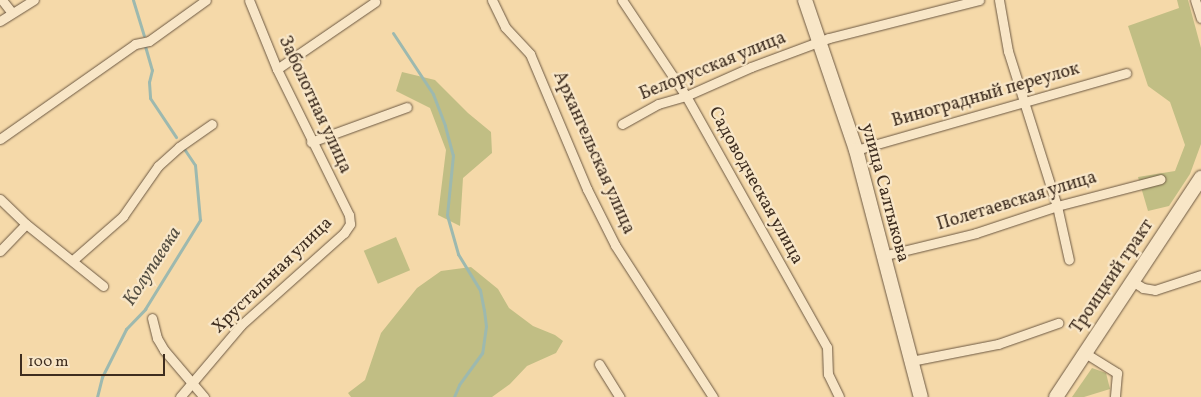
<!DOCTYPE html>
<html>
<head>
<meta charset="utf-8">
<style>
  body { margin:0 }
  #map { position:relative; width:1201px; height:397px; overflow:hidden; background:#f5d9a9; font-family:Vollkorn,serif }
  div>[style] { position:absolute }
  .green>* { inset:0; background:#c1be84; transform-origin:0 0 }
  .stream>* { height:3px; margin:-1.5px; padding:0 1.5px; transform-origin:1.5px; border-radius:1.5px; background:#9db9af }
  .roads { filter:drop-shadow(0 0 1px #6c5842) drop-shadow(0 0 1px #6c5842) }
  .minor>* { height:9px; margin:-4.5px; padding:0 4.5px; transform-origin:4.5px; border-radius:4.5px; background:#f8e6c7 }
  .secondary>* { height:14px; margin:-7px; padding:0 7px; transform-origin:7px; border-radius:7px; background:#f8e6c7 }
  span { translate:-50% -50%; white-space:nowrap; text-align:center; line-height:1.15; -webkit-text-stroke:4.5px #f8e6c7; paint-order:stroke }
  .street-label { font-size:18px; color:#3e2d1f }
  .water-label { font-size:19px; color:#565043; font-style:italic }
  .scale { position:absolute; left:20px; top:354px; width:145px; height:22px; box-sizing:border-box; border:2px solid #3e2d1f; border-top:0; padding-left:6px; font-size:15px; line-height:18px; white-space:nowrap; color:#3e2d1f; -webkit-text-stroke:4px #f8e6c7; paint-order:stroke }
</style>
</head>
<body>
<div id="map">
  <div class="green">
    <div style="clip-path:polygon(1177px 0,1188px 0,1201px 48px,1201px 144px,1190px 174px,1169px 206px,1148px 211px,1138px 177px,1175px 171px,1185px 145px,1170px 102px,1148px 86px,1128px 26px,1179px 8px)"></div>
    <div style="clip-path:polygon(402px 72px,435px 80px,468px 113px,491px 132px,492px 153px,463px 178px,460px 226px,438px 215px,446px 150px,430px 108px,396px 91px)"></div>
    <div style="left:396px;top:237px;width:36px;height:35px;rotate:67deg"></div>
    <div style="clip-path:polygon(471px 267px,498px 289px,509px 308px,533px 326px,555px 335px,563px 341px,556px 353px,527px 366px,510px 384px,492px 397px,351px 397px,348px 393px,365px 380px,381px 333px,417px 288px,441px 271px)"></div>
    <div style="clip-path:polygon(1092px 368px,1106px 373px,1110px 389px,1084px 397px,1072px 397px)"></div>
  </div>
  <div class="stream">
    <div style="left:133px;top:0;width:37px;rotate:73deg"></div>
    <div style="left:393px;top:33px;width:73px;rotate:56.7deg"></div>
    <div style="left:433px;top:94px;width:34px;rotate:69deg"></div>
    <div style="left:445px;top:126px;width:30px;rotate:75deg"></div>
    <div style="left:453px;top:155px;width:60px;rotate:95.7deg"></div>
    <div style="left:447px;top:215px;width:41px;rotate:74.2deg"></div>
    <div style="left:458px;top:254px;width:42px;rotate:58.6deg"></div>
    <div style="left:480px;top:290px;width:20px;rotate:79deg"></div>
    <div style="left:484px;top:310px;width:16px;rotate:83deg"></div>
    <div style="left:486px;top:326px;width:27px;rotate:98deg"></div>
    <div style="left:482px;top:353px;width:39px;rotate:126deg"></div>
    <div style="left:459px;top:385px;width:13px;rotate:113deg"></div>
    <div style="left:145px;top:46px;width:25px;rotate:74deg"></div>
    <div style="left:152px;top:70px;width:12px;rotate:104deg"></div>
    <div style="left:149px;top:82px;width:16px;rotate:86deg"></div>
    <div style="left:150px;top:98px;width:47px;rotate:56.3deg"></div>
    <div style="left:97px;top:397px;width:21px;rotate:-76deg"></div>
    <div style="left:102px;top:377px;width:54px;rotate:-63.4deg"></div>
    <div style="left:126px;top:329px;width:28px;rotate:-46deg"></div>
    <div style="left:145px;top:309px;width:105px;rotate:-58.3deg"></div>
    <div style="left:200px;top:220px;width:55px;rotate:-95.2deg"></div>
    <div style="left:195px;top:165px;width:22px;rotate:-124deg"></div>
  </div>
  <div class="roads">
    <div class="minor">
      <div style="left:2px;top:0;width:16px;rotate:52deg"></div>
      <div style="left:492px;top:0;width:30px;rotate:64deg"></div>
      <div style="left:505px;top:27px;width:37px;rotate:47deg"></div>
      <div style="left:530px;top:54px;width:147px;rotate:67.1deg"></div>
      <div style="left:587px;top:189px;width:63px;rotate:63.4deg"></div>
      <div style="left:615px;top:245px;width:181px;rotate:57.2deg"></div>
      <div style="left:622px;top:0;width:115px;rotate:56.3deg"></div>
      <div style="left:686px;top:96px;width:288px;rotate:60.7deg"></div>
      <div style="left:827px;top:347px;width:27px;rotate:88deg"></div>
      <div style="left:828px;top:374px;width:25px;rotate:64deg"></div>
      <div style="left:999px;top:0;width:52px;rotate:80deg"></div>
      <div style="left:1008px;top:51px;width:163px;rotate:72.5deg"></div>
      <div style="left:1057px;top:206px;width:55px;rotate:77.5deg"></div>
      <div style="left:1195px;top:0;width:19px;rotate:72deg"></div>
      <div style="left:0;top:21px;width:40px;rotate:-32deg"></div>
      <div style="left:277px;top:69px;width:119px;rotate:-34.4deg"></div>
      <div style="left:622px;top:124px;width:41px;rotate:-29.1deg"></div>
      <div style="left:658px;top:104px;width:29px;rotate:-16deg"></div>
      <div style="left:686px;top:96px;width:71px;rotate:-24deg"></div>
      <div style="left:751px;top:67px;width:83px;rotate:-20.4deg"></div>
      <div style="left:829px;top:38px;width:155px;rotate:-14.2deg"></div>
      <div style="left:0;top:139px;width:165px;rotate:-35.1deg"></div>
      <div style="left:135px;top:44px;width:14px;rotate:-12deg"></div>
      <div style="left:149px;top:41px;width:70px;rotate:-35.7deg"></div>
      <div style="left:311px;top:142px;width:102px;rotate:-20deg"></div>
      <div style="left:856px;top:150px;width:281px;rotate:-15.9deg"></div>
      <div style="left:0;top:199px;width:36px;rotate:44deg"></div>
      <div style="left:26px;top:224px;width:99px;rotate:38.8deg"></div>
      <div style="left:0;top:251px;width:37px;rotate:-46deg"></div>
      <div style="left:882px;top:256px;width:97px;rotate:-13.7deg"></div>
      <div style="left:976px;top:233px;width:85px;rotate:-18.4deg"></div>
      <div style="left:1057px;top:206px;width:107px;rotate:-14.6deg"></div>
      <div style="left:73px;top:260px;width:67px;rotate:-41.3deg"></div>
      <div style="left:123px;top:216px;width:61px;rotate:-55deg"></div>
      <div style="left:158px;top:166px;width:28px;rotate:-42deg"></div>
      <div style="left:179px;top:147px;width:40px;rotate:-34.9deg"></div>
      <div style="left:1132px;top:281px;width:13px;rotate:32deg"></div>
      <div style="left:1143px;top:288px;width:12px;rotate:9deg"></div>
      <div style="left:1155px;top:290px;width:48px;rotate:-18.1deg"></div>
      <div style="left:152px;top:318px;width:21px;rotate:76deg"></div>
      <div style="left:157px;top:338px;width:14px;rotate:60deg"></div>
      <div style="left:164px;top:350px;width:62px;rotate:49.6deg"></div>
      <div style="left:1085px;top:353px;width:38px;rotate:32deg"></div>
      <div style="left:1117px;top:373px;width:24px;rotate:95deg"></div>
      <div style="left:911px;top:361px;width:89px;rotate:-11.1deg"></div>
      <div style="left:998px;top:344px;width:64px;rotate:-19.3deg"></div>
      <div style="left:599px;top:364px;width:39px;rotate:58deg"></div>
      <div style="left:180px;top:397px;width:94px;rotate:-49.7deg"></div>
      <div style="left:241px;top:325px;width:138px;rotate:-41.8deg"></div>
      <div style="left:344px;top:233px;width:11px;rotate:-56deg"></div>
      <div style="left:350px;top:224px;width:9px;rotate:-96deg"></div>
      <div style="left:349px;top:215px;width:163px;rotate:-116.3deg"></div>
      <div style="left:277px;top:69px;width:74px;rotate:-112.1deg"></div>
    </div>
    <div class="secondary">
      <div style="left:805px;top:0;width:158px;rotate:71.2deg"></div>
      <div style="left:856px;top:150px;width:255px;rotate:75.3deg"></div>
      <div style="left:1056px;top:397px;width:263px;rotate:-56.5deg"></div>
    </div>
  </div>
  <div class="street-label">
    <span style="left:713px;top:67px;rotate:-22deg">Белорусская улица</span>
    <span style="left:986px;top:96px;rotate:-16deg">Виноградный переулок</span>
    <span style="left:314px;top:105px;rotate:65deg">Заболотная улица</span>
    <span style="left:593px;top:153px;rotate:66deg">Архангельская улица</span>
    <span style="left:755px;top:186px;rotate:61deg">Садоводческая улица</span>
    <span style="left:884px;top:193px;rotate:75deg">улица Салтыкова</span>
    <span style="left:1017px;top:202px;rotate:-17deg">Полетаевская улица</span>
    <span style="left:273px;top:276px;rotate:-44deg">Хрустальная улица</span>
    <span style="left:1113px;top:277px;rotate:-56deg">Троицкий тракт</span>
  </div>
  <div class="water-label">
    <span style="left:153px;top:267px;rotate:-57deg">Колупаевка</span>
  </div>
  <div class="scale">100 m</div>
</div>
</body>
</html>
